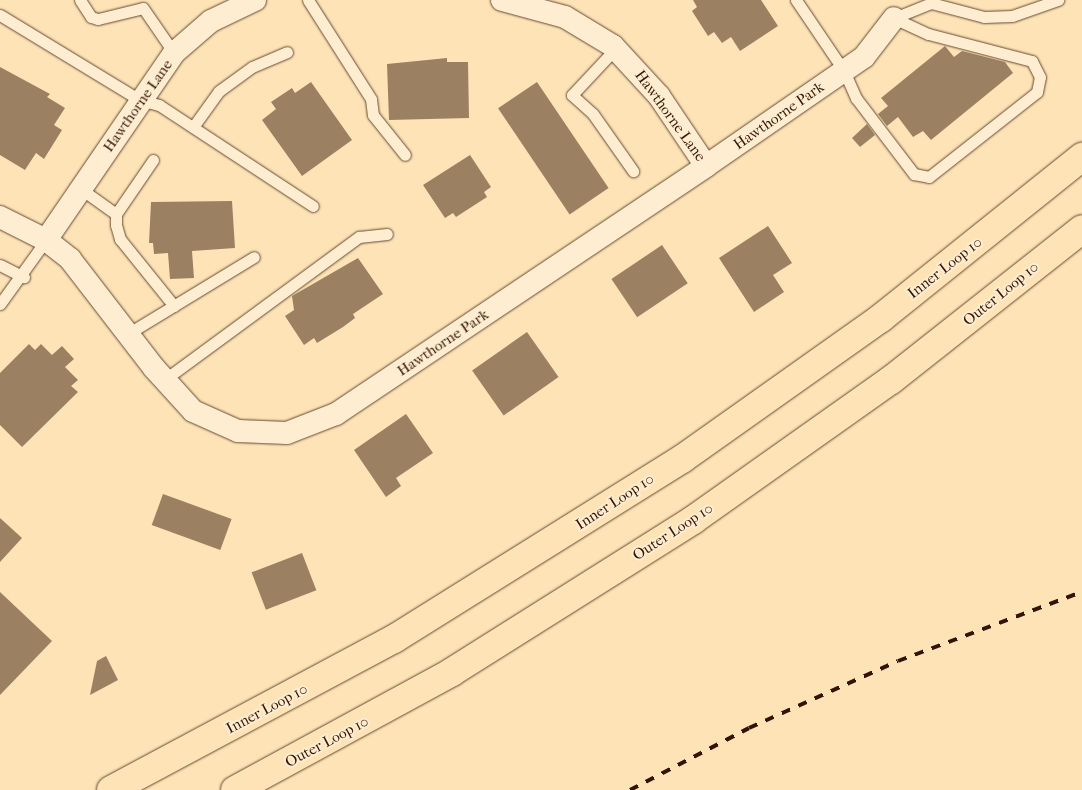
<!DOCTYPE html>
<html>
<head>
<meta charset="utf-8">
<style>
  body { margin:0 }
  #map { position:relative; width:1082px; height:790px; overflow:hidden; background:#fee3b6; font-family:"IM FELL French Canon",serif }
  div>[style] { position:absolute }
  .building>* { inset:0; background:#9c8062; transform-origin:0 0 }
  .roads { filter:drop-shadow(0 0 1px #654832) drop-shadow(0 0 1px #654832) }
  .lane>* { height:11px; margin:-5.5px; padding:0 5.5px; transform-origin:5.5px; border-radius:5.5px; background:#feedd0 }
  .street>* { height:22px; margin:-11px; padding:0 11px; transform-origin:11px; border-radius:11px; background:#feedd0 }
  .highway>* { height:28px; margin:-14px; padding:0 14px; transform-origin:14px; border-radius:14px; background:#fee3b6 }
  .rail>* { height:4px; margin-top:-2px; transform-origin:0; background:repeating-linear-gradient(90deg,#321406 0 9px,transparent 0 18px) }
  span { translate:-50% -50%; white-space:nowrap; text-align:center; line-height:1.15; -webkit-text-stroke:4px #feedd0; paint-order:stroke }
  .street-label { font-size:15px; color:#321406 }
</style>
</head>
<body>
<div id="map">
  <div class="building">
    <div style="clip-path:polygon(693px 0,761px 0,778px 26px,740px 51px,731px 37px,722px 43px,714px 32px,708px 36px,692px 11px,697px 7px)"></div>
    <div style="clip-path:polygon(945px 46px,954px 57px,962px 51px,1005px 62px,1013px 73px,931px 140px,923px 131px,913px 137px,898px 117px,887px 126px,878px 114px,888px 106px,881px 98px)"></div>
    <div style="clip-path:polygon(447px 58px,447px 62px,468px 62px,469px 118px,389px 120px,387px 64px)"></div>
    <div style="clip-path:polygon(0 67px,50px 94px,47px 97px,65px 108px,54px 125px,62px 130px,44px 159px,36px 153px,25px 170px,0 155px)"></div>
    <div style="clip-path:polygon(311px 82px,352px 140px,302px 176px,262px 120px,276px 109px,271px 102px,292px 88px,295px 93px)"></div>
    <div style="left:537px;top:82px;width:128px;height:47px;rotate:56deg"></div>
    <div style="clip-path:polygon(867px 124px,875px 135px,860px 147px,852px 138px)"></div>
    <div style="clip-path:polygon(470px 155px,491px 187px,484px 192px,487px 197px,456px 217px,453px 213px,445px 218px,423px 185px)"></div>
    <div style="clip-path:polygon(232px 201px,235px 248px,192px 251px,194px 278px,170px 279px,168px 253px,154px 254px,153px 243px,149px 243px,151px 202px)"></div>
    <div style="clip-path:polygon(768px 226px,792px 263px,773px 275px,784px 292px,754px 312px,719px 258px)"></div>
    <div style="left:662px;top:245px;width:46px;height:61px;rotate:56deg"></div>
    <div style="clip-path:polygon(358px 258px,383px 294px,353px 314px,355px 318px,343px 327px,317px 343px,314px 338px,304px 345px,285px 316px,294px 310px,292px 296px)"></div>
    <div style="left:527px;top:332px;width:55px;height:67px;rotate:55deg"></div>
    <div style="clip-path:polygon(29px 344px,35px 350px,41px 344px,52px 355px,62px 346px,74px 359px,65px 367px,78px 380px,71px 386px,78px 392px,22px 447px,0 425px,0 373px)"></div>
    <div style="clip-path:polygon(406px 414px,433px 453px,396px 478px,401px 486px,386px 497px,354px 450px)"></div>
    <div style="left:163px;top:494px;width:73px;height:33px;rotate:20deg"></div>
    <div style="clip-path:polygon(0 518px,22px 538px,0 562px)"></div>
    <div style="left:302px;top:553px;width:40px;height:54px;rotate:69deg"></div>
    <div style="clip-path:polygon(0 592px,52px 641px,0 695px)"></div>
    <div style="clip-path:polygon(106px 656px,118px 680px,90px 695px,97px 661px)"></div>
  </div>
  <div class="roads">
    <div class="lane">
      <div style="left:80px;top:0;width:20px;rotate:57deg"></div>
      <div style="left:91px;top:17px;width:7px;rotate:16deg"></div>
      <div style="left:98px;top:19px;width:46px;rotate:-13.7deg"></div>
      <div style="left:143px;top:8px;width:55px;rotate:55.4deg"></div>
      <div style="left:308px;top:0;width:117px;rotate:57.5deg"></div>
      <div style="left:371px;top:99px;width:16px;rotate:83deg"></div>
      <div style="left:373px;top:115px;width:51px;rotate:51.3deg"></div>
      <div style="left:796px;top:0;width:86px;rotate:55.9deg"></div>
      <div style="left:844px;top:71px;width:30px;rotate:66deg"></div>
      <div style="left:856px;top:98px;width:96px;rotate:52.7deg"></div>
      <div style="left:914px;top:174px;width:15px;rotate:11deg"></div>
      <div style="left:929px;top:177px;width:137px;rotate:-38.2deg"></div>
      <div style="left:1037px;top:92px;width:15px;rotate:-79deg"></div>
      <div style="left:1040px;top:77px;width:18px;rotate:-117deg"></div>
      <div style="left:1032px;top:61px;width:107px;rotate:-165.4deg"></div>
      <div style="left:928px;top:34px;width:38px;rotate:-155deg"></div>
      <div style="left:0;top:15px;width:164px;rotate:31.3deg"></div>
      <div style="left:140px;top:100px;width:20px;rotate:15deg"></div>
      <div style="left:159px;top:105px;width:184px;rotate:33.3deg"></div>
      <div style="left:894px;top:18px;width:40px;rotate:-22deg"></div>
      <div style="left:931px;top:3px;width:55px;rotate:14.8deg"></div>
      <div style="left:984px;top:17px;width:28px;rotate:-2deg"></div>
      <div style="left:1012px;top:16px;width:49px;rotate:-19.2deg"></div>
      <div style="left:615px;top:49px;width:63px;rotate:133.1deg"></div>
      <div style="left:572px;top:95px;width:28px;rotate:42deg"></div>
      <div style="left:593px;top:114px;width:70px;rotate:54.9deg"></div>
      <div style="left:193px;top:127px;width:44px;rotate:-54.2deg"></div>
      <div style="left:219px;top:91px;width:41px;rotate:-36deg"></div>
      <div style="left:252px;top:67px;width:38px;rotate:-23deg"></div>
      <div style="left:153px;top:160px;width:65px;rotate:124.4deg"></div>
      <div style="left:116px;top:214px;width:11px;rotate:90deg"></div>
      <div style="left:116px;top:225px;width:15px;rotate:74deg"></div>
      <div style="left:120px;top:239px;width:86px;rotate:51.1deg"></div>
      <div style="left:81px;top:189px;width:43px;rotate:35.5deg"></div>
      <div style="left:0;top:265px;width:27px;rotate:27deg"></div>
      <div style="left:0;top:304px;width:79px;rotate:-54.3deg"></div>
      <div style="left:129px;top:333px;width:146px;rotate:-31.3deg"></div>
      <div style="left:164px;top:380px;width:242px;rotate:-36.3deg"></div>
      <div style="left:359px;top:237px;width:28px;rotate:-6deg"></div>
    </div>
    <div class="street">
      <div style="left:502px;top:0;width:65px;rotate:15.1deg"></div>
      <div style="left:565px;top:17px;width:56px;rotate:31.1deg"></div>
      <div style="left:613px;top:46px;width:68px;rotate:47.4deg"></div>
      <div style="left:659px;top:96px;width:84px;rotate:56.1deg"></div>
      <div style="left:0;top:217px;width:51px;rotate:26.6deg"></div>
      <div style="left:46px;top:240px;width:31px;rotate:38deg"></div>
      <div style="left:70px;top:259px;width:138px;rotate:52.4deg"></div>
      <div style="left:154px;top:368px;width:58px;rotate:47.8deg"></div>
      <div style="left:193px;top:411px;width:49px;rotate:24deg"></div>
      <div style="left:238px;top:431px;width:49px;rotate:2.3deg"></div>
      <div style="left:287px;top:433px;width:53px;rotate:-21.2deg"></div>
      <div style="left:336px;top:414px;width:445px;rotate:-33.8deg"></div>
      <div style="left:706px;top:166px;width:192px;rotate:-34.6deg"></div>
      <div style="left:864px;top:57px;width:49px;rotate:-52.4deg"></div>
      <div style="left:46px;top:240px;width:227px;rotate:-55.6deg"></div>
      <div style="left:174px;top:53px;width:49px;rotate:-40.9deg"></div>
      <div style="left:211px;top:21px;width:49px;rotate:-25.5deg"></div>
    </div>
    <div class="highway">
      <div style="left:111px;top:790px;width:321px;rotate:-28.1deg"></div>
      <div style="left:394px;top:639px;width:340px;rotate:-32deg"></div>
      <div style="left:682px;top:459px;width:244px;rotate:-35.3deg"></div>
      <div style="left:881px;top:318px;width:258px;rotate:-38.7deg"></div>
      <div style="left:235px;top:790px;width:247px;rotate:-28.5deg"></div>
      <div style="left:452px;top:672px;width:285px;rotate:-32.2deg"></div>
      <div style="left:693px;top:520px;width:242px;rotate:-35.3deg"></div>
      <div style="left:891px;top:380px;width:243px;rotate:-38.3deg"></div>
    </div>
  </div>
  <div class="rail">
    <div style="left:630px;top:790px;width:134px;rotate:-27.5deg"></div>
    <div style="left:749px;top:728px;width:163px;rotate:-24.2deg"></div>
    <div style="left:898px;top:661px;width:197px;rotate:-20.6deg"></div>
  </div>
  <div class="street-label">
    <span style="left:138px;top:106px;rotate:-55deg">Hawthorne Lane</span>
    <span style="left:670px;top:116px;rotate:54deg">Hawthorne Lane</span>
    <span style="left:779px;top:116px;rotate:-35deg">Hawthorne Park</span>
    <span style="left:945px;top:268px;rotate:-38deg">Inner Loop 10</span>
    <span style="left:1001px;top:294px;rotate:-39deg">Outer Loop 10</span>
    <span style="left:443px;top:343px;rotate:-34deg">Hawthorne Park</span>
    <span style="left:615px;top:502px;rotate:-33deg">Inner Loop 10</span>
    <span style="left:673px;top:532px;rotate:-33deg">Outer Loop 10</span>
    <span style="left:267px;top:709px;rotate:-28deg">Inner Loop 10</span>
    <span style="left:327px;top:742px;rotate:-28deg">Outer Loop 10</span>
  </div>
</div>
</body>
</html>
